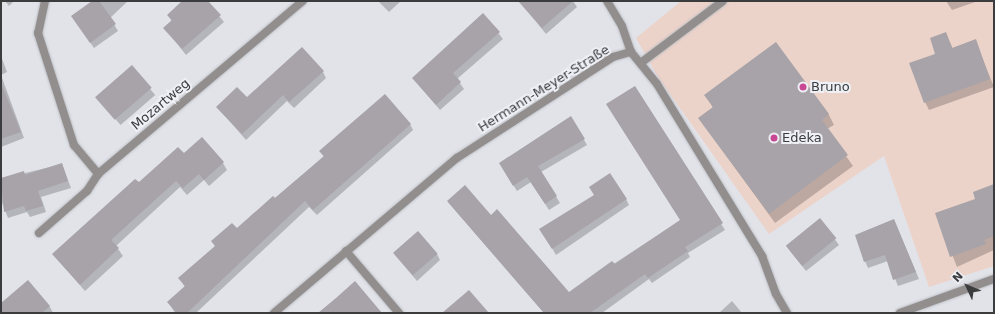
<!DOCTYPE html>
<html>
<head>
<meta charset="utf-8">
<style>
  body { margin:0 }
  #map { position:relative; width:995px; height:314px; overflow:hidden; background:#e1e3e9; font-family:"DejaVu Sans",sans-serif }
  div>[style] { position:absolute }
  .commercial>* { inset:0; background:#ecd3ca }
  .shadow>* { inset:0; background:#0003; transform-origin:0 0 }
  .building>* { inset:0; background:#a7a3a8; transform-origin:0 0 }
  .roads { filter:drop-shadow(0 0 1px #bcbec3) drop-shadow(0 0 1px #bcbec3) }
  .service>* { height:8px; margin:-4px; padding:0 4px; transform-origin:4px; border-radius:4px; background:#918e8d }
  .minor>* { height:8px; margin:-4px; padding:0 4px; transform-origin:4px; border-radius:4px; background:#918e8d }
  .dots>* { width:11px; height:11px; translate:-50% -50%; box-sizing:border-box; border:2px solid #eef0f6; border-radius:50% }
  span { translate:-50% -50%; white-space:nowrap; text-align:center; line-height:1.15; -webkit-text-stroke:4px #eef0f6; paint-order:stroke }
  .poi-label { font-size:13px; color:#3b3c3e }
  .left { translate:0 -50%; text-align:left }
  .street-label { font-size:13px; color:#3b3c3e }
  .frame { position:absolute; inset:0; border:2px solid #3b3c3e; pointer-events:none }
  .north { position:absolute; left:947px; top:266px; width:40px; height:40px; -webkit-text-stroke:3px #eef0f6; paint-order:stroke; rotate:314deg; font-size:11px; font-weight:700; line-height:16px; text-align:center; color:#3b3c3e }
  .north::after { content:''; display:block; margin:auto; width:14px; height:18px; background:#3b3c3e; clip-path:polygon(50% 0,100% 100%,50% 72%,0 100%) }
</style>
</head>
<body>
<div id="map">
  <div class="commercial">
    <div style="clip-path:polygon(681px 1px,994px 1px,994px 266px,929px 287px,884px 156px,769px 234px,658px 77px,636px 38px)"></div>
  </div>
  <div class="shadow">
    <div style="clip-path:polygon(5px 1px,14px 1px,9px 6px)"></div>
    <div style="clip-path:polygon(94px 1px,128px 1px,110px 18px,118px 31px,94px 48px,72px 16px)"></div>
    <div style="clip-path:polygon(184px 1px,207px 1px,224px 22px,186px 55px,165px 28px,172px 22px,168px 15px)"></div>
    <div style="clip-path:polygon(378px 1px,401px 1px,389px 12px)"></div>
    <div style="clip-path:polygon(531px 1px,573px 1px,577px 7px,546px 34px,524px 7px)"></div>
    <div style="clip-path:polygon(946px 1px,978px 1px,952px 10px)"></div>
    <div style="clip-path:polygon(483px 14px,503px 39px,457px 79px,464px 89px,440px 110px,413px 78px)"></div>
    <div style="clip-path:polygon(946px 33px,953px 49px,975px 40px,994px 87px,929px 110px,925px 102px)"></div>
    <div style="clip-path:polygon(776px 43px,829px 115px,834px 125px,827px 129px,853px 166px,775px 223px,699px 118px,713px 108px,706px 95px)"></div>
    <div style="clip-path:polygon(1px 56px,7px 72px,1px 75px)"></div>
    <div style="left:131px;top:67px;width:37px;height:46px;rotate:49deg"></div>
    <div style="clip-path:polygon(323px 72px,326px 78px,294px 108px,287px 101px,246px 140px,217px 107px)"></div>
    <div style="clip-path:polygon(1px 75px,24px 138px,1px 147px)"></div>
    <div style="clip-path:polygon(635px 87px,725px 230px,688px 253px,690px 257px,652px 283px,649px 279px,602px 313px,544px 313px,448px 202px,490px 216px,569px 293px,681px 220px)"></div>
    <div style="clip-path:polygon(571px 118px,587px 145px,541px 172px,560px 203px,549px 210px,531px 182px,517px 191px,500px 164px)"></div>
    <div style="clip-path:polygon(410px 124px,413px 130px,317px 215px,309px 207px,196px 313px,175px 313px,168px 302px,185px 287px,179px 278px,324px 157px,320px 151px)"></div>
    <div style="clip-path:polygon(184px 155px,223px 163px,227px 170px,209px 186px,204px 180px,187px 195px,180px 187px,116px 246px,123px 256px,85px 291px,53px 254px,138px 184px)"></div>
    <div style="clip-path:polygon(62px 164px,71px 188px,41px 197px,46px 212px,30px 217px,27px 212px,8px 218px,1px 200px,1px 179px)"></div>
    <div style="clip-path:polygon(994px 185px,994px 250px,957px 267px,936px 214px,977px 200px)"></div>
    <div style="clip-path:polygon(626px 199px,629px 205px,556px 255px,541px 229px)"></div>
    <div style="clip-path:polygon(820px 219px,839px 245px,806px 271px,790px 251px)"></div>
    <div style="clip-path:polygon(894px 220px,919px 279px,898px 286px,888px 261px,868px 268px,865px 261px)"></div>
    <div style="clip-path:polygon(394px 254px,437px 254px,440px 260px,417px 281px)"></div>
    <div style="clip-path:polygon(28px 281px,50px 307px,53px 313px,3px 313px,1px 304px)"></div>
    <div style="clip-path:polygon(732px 301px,742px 313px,719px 313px)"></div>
  </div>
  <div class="building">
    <div style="clip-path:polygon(92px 1px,99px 1px,116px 24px,90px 43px,71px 16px)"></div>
    <div style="clip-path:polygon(182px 1px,208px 1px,221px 15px,182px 49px,163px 28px,172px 20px,167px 15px)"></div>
    <div style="clip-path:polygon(518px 1px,573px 1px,542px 28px)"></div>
    <div style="clip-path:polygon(483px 13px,500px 32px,453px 73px,461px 82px,436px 105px,412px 78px)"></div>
    <div style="clip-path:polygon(946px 32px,952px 48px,976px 39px,990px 79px,924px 103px,909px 63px,935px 54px,930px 38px)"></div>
    <div style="clip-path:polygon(776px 42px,829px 114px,822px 120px,848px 155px,769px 214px,698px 118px,713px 107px,704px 95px)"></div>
    <div style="clip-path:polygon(302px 47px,324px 71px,289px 102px,283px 95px,242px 134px,216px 107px,237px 87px,247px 97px)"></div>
    <div style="left:132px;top:65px;width:30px;height:49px;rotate:49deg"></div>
    <div style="clip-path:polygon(1px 83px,21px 132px,1px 139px)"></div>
    <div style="clip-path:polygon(635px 86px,723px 223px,685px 247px,688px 251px,648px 278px,645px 274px,590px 313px,544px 313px,447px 201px,465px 185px,491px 215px,497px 209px,569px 292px,612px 261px,615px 264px,680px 220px,606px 104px)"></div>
    <div style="clip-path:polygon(385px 94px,411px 124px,313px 210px,305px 201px,187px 313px,177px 313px,167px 302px,185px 286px,178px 278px,215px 246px,211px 241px,232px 223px,237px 228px,273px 196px,275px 198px,324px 156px,319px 151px)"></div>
    <div style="clip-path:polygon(571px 116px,585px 139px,538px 166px,557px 196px,545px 204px,527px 177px,513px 186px,499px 163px)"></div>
    <div style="clip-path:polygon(202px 137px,224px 162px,204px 180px,199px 174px,183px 188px,176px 181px,111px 240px,119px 248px,80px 285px,52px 254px,135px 179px,139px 182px,178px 147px,184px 153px)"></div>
    <div style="clip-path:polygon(62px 163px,68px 181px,38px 191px,43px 206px,26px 211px,24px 206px,4px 212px,1px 178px,24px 171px,25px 175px)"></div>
    <div style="clip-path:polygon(610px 173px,627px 199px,552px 249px,539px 229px,594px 195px,589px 187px)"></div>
    <div style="clip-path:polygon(994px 184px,994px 236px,984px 240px,986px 244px,950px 257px,935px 213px,975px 199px,973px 192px)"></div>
    <div style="left:820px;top:218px;width:26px;height:44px;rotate:51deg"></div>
    <div style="clip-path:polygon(894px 219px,916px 272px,893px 280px,885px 255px,864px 262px,855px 235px)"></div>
    <div style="left:418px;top:231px;width:30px;height:33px;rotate:49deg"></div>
    <div style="clip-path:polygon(28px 280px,50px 306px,42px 313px,1px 313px,1px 303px)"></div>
    <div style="clip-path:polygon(355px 281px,382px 313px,318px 313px,336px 298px)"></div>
    <div style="clip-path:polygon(469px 290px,489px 313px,442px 313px)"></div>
  </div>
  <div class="roads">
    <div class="service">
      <div style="left:642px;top:62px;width:101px;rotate:-37deg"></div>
    </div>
    <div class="minor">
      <div style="left:45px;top:1px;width:33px;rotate:102deg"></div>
      <div style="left:38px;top:33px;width:118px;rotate:72.2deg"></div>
      <div style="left:74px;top:145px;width:38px;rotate:50deg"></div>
      <div style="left:607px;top:1px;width:29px;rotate:59deg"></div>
      <div style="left:622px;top:26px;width:28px;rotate:71deg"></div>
      <div style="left:39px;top:233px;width:64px;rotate:-41.2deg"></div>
      <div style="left:87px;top:191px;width:20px;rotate:-57deg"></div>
      <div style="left:98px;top:174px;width:268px;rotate:-40.2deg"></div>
      <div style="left:346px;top:251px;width:82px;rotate:49.5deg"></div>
      <div style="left:274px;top:313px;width:240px;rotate:-40.3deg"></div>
      <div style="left:457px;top:158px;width:186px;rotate:-32.9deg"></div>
      <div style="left:613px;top:57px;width:19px;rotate:-16deg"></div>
      <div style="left:631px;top:52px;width:41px;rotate:50.9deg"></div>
      <div style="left:657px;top:84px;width:202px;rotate:58.6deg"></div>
      <div style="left:762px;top:256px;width:40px;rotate:69.8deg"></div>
      <div style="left:776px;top:294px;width:22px;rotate:60deg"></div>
      <div style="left:900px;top:313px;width:100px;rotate:-19.9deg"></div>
    </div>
  </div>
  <div class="dots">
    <div style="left:803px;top:87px;background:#c84894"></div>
    <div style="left:774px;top:138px;background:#c84894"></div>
  </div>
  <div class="poi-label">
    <span class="left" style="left:811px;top:87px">Bruno</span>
    <span class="left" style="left:782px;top:138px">Edeka</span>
  </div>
  <div class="street-label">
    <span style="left:544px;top:89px;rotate:-32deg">Hermann-Meyer-Straße</span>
    <span style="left:161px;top:105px;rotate:-40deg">Mozartweg</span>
  </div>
  <div class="frame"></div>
  <div class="north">N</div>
</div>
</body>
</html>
